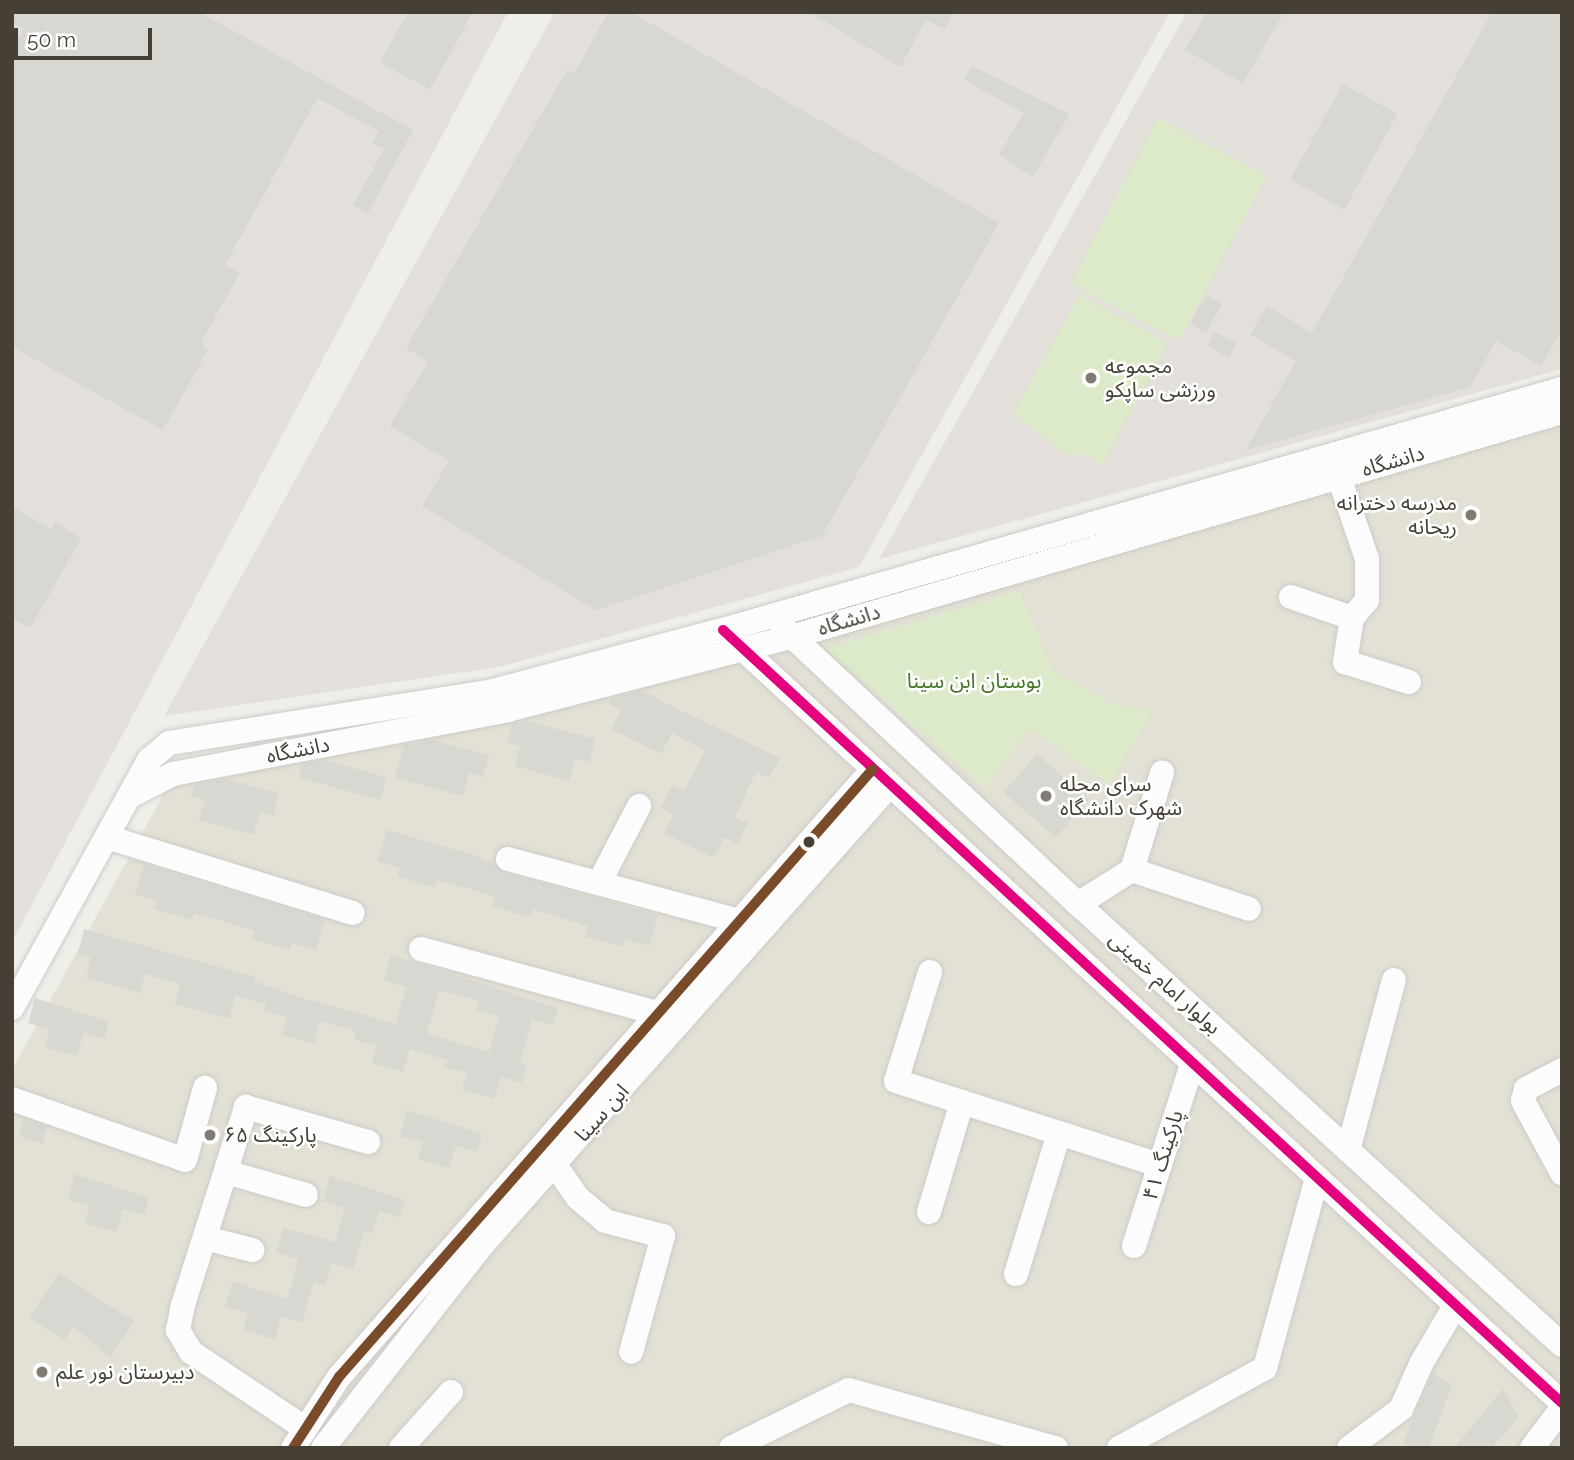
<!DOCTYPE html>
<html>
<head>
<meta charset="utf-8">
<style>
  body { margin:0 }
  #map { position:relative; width:1574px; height:1460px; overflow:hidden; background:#efeee9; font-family:Raleway,"Noto Sans Arabic",sans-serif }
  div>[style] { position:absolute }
  .residential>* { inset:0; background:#e3e0d6 }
  .industrial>* { inset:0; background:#e3dfda }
  .green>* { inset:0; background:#dceac9; transform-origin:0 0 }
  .building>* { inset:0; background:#d9d7d1; transform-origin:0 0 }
  .roads { filter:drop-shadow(0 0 2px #cdcbc6) drop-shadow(0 0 2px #cdcbc6) }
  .minor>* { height:24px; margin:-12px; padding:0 12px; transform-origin:12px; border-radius:12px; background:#fdfcfc }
  .bus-1>* { height:10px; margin:-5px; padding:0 5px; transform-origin:5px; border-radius:5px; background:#e5007d }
  .bus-2>* { height:10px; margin:-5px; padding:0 5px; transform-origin:5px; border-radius:5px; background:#7a4b2a }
  .dots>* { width:19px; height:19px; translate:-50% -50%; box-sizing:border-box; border:4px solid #fff; border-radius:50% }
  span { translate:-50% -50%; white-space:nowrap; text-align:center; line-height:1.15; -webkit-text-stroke:5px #fff; paint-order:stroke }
  .poi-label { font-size:21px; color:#453f35 }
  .left { translate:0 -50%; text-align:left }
  .right { translate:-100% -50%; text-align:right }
  .street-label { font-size:21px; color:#453f35 }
  .park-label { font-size:21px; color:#447629 }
  .frame { position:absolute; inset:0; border:14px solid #453f35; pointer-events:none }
  .scale { position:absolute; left:14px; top:28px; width:138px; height:32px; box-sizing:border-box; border:4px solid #453f35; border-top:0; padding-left:9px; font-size:21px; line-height:24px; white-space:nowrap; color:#453f35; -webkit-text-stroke:5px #fff; paint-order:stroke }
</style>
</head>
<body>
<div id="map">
  <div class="residential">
    <div style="clip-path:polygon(1562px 379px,1562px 1448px,12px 1448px,12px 1070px,168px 786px)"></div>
  </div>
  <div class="industrial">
    <div style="clip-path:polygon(12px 12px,508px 12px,12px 942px)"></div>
    <div style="clip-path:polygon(555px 12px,1170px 12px,859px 567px,499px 667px,164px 716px)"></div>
    <div style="clip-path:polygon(1187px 12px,1562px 12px,1562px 369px,879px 559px)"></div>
  </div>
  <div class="green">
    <div style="left:1158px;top:118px;width:123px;height:187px;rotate:28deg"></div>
    <div style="clip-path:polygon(1080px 295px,1168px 343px,1102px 465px,1088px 455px,1064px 454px,1013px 413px)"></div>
    <div style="clip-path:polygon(1020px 591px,1053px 670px,1112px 704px,1153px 710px,1109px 785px,1030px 729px,985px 788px,825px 649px)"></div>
  </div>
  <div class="building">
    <div style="clip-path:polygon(12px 12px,199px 12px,413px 130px,368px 213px,353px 205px,384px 149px,372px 143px,379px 131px,317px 98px,225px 265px,240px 273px,201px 342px,208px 350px,163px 430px,12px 347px,12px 50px,24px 29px,12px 23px)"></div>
    <div style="clip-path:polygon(408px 12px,473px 12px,430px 90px,380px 62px)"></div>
    <div style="clip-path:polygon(608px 12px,631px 12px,999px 223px,822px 536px,596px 610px,422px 506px,449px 461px,390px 426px,428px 362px,406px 348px,567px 70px,574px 74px)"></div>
    <div style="clip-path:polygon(809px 12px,953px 12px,945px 29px,926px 20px,900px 67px)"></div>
    <div style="clip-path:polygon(1207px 12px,1284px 12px,1243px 83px,1185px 50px)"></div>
    <div style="clip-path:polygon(1492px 12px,1562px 12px,1562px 329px,1541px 366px,1496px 341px,1470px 387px,1246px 450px,1296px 361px,1250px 335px,1267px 306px,1312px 333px)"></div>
    <div style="clip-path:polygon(972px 66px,1069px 114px,1033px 177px,999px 154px,1024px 113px,964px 80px)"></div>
    <div style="left:1343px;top:84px;width:62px;height:109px;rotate:29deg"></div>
    <div style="left:1206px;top:295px;width:18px;height:33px;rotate:29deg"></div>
    <div style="left:1215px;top:332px;width:24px;height:16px;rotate:28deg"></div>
    <div style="clip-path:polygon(12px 507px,51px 529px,55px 522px,81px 539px,30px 628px,12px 618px)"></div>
    <div style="clip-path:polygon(641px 691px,780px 758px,769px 779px,756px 772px,735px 817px,748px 823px,737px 844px,724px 837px,714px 858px,664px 833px,673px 815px,661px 808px,672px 785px,684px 791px,705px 750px,672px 733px,661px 754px,611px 729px,621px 710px,608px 704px,611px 699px)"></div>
    <div style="clip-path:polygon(526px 721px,595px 739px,589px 762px,575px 758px,569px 781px,515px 766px,520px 746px,507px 743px,512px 724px)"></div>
    <div style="clip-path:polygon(433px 740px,489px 755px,483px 777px,469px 773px,463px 796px,395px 778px,404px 745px)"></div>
    <div style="left:1037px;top:754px;width:69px;height:51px;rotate:41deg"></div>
    <div style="clip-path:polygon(324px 760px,386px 777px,381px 800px,299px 778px,303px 764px)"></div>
    <div style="clip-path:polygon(226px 779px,279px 793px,274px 816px,260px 812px,253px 835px,199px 820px,205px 800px,191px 796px,194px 785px)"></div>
    <div style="clip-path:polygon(387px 830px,470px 854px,494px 863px,504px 873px,658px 915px,649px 946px,624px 939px,622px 947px,585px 936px,588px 927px,566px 919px,532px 909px,530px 917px,492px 906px,495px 897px,473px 890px,437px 880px,434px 888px,397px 876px,400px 868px,377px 861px)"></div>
    <div style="clip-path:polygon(144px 864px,325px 920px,316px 950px,292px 943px,290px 950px,252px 939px,255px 931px,194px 913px,192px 920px,154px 909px,157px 901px,135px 894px)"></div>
    <div style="clip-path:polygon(evenodd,84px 929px,255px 977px,254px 981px,296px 996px,396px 1024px,406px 987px,384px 980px,391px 955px,558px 1008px,553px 1025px,532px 1019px,520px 1063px,527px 1065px,522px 1083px,501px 1077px,494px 1099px,462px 1090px,467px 1073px,445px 1067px,447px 1060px,410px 1049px,403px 1072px,372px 1063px,377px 1046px,354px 1040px,356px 1031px,320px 1021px,314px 1044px,282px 1035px,287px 1017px,264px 1011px,266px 1004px,235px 996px,229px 1019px,175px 1004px,180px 984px,145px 974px,140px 993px,86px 978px,91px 958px,78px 954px,84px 929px,439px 990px,479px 1001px,476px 1010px,499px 1016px,489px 1052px,427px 1034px,439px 990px)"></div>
    <div style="clip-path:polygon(35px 998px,109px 1022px,104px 1039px,84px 1033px,77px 1056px,45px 1047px,50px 1030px,28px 1023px)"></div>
    <div style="clip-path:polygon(407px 1110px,482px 1134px,477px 1151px,456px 1146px,449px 1168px,418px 1159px,423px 1142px,400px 1136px)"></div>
    <div style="left:24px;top:1119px;width:25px;height:18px;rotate:18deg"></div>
    <div style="clip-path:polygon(75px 1174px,149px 1198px,144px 1215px,123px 1209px,117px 1232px,85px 1223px,90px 1206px,68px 1200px)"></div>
    <div style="clip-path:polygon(330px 1176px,405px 1200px,400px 1217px,379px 1211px,372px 1234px,364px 1231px,353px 1269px,332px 1263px,325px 1285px,314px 1282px,302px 1322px,281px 1317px,275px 1339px,243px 1330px,248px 1313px,225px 1307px,233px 1281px,287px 1299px,299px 1259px,276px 1253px,283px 1228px,335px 1242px,345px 1208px,323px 1201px)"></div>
    <div style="clip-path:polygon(59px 1273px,134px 1321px,110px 1358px,74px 1326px,64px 1340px,29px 1318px)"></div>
    <div style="clip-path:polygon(1433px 1374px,1452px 1384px,1429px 1448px,1410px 1448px,1403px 1442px)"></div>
    <div style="clip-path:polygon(1503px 1389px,1519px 1418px,1491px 1448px,1454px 1448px)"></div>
  </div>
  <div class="roads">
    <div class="minor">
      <div style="left:1291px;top:597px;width:65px;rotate:19deg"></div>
      <div style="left:1352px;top:618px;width:23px;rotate:-50deg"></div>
      <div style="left:1367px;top:600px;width:41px;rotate:-90deg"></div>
      <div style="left:1367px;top:559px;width:87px;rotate:-108.9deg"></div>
      <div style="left:1352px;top:618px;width:45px;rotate:99deg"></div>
      <div style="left:1345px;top:662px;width:67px;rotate:17.4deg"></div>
      <div style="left:782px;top:627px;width:405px;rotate:43.1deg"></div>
      <div style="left:1078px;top:904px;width:655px;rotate:42.34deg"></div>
      <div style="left:734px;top:641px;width:1125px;rotate:42.62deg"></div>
      <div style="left:130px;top:796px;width:48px;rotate:-27.1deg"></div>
      <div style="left:173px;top:774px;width:341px;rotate:-10.8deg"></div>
      <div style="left:508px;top:710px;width:292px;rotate:-14.5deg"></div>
      <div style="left:791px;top:637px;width:803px;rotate:-16.27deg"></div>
      <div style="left:107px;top:837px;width:257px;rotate:17.2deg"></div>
      <div style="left:508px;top:859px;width:240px;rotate:15deg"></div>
      <div style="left:1132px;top:870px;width:123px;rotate:18.4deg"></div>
      <div style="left:599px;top:883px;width:87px;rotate:-62.5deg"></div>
      <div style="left:1078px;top:904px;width:64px;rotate:-32.2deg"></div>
      <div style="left:1132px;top:870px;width:102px;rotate:-72.8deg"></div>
      <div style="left:421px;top:949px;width:248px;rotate:15.2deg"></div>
      <div style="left:930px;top:972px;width:114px;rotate:107.3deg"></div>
      <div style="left:896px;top:1081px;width:277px;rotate:17.7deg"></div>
      <div style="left:12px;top:1008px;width:283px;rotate:-61.1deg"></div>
      <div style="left:149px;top:760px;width:26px;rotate:-40deg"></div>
      <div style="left:169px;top:743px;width:328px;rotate:-9.1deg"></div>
      <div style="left:493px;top:691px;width:238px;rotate:-14.9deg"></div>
      <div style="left:723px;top:630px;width:873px;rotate:-16.03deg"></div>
      <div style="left:1562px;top:1070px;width:41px;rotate:152.2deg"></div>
      <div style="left:1526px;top:1089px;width:12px;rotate:104deg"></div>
      <div style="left:1523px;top:1101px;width:82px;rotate:61.6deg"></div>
      <div style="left:12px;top:1099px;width:183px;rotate:19.4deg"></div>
      <div style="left:185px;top:1160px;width:75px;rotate:-74.5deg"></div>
      <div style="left:1348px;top:1150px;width:176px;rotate:-74.9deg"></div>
      <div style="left:555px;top:1165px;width:40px;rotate:55.1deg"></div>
      <div style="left:578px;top:1198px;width:35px;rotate:40deg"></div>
      <div style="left:605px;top:1221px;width:60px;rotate:14.5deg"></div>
      <div style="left:663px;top:1236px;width:120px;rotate:105.4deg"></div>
      <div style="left:226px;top:1172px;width:83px;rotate:16deg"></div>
      <div style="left:929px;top:1212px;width:115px;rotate:-73.3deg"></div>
      <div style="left:205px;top:1238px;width:49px;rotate:14.3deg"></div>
      <div style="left:1134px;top:1246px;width:191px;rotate:-72.3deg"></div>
      <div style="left:1016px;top:1274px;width:147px;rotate:-73deg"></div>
      <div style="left:303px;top:1427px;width:135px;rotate:-146.2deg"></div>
      <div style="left:191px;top:1352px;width:26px;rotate:-121deg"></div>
      <div style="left:178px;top:1330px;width:25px;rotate:-79deg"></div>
      <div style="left:183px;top:1305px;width:208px;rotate:-72.3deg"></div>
      <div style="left:246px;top:1107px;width:127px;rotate:16deg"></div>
      <div style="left:293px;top:1448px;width:85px;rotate:-57.1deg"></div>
      <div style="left:339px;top:1377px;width:809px;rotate:-48.71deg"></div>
      <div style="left:323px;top:1448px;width:259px;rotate:-51.9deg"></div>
      <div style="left:483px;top:1244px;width:612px;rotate:-48.44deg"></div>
      <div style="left:401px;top:1448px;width:75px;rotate:-48.2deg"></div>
      <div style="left:731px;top:1448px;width:131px;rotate:-26.2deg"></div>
      <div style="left:849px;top:1390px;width:215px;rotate:15.7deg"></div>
      <div style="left:1119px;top:1448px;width:166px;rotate:-28.7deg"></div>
      <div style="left:1265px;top:1368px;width:197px;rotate:-74.7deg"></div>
      <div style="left:1349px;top:1448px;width:65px;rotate:-36.9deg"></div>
      <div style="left:1401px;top:1409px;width:51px;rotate:-65.9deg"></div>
      <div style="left:1422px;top:1362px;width:65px;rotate:-59.5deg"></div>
      <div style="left:1532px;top:1448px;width:50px;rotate:-53.1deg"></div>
    </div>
  </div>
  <div class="bus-1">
    <div style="left:723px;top:630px;width:1141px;rotate:42.66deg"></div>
  </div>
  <div class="bus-2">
    <div style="left:293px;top:1448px;width:85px;rotate:-57.1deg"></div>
    <div style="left:339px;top:1377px;width:809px;rotate:-48.71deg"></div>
  </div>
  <div class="dots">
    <div style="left:1091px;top:378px;background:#807c74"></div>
    <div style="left:1471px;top:515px;background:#807c74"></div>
    <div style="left:1046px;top:796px;background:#807c74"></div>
    <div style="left:809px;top:842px;background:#453f35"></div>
    <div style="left:210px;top:1135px;background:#807c74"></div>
    <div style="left:42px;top:1372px;background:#807c74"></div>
  </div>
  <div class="poi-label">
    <span class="left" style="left:1105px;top:378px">مجموعه<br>ورزشی ساپکو</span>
    <span class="right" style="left:1457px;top:515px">مدرسه دخترانه<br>ریحانه</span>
    <span class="left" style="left:1060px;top:796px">سرای محله<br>شهرک دانشگاه</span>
    <span class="left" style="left:224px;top:1135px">پارکینگ ۶۵</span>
    <span class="left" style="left:56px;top:1372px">دبیرستان نور علم</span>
  </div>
  <div class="street-label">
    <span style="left:1393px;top:461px;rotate:-16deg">دانشگاه</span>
    <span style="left:849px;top:620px;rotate:-16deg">دانشگاه</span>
    <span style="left:298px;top:750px;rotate:-11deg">دانشگاه</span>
    <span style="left:1165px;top:983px;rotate:42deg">بولوار امام خمینی</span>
    <span style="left:602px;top:1113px;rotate:-48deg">ابن سینا</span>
    <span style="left:1163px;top:1155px;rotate:-73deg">پارکینگ ۴۱</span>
  </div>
  <div class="park-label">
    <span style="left:974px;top:681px">بوستان ابن سینا</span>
  </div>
  <div class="frame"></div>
  <div class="scale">50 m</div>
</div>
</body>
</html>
